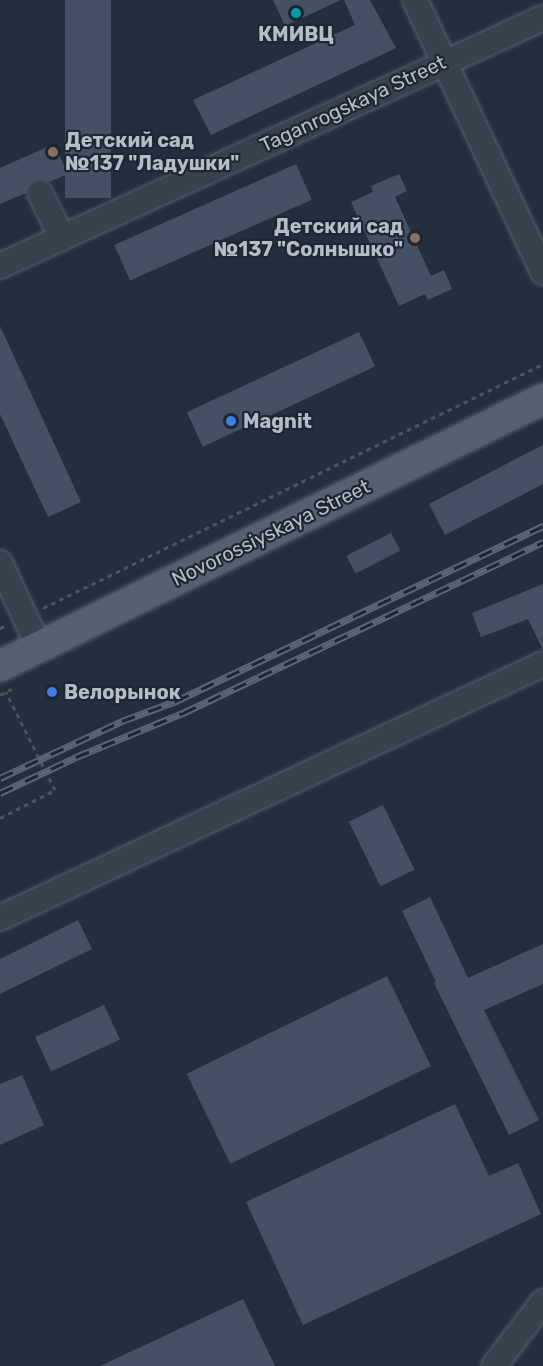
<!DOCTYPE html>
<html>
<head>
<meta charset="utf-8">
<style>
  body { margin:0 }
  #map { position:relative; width:543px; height:1366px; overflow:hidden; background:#242f3e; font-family:Rubik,sans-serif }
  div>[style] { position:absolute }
  .building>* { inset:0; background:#455162; transform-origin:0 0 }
  .path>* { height:3px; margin-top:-1.5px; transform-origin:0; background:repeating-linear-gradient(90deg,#44595c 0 4.5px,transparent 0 9px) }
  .roads { filter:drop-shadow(0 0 2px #565f6c) drop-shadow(0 0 2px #565f6c) }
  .minor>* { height:24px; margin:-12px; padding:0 12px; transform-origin:12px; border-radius:12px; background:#38414e }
  .major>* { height:30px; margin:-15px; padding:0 15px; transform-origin:15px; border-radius:15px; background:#56606e }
  .rail>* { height:7px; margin-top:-3.5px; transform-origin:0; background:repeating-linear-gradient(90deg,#1d2633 0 14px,#5a6575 0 28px); box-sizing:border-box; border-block:2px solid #5a6575 }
  .dots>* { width:16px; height:16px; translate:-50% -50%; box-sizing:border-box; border:3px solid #1d2633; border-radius:50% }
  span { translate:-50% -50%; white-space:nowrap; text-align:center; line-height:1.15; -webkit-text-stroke:4.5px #1d2633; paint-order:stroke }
  .poi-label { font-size:20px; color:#b4bcc9; font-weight:700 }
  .left { translate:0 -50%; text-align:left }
  .right { translate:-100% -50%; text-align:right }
  .street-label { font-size:20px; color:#b4bcc9 }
</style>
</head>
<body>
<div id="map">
  <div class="building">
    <div style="left:65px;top:0;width:46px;height:198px"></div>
    <div style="clip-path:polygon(273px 0,341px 0,285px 26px)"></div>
    <div style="clip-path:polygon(344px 0,370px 0,396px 48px,211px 135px,193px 100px,355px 25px)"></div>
    <div style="clip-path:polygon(54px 144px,68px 174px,49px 182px,42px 179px,34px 180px,28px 186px,26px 193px,0 204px,0 168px)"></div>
    <div style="left:296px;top:164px;width:39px;height:199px;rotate:66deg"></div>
    <div style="clip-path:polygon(399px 174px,407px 191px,395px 197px,431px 276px,444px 270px,452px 289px,428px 300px,425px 294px,399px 306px,351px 202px,373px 192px,371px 186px)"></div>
    <div style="clip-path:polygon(0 326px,81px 502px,48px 517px,0 414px)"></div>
    <div style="left:359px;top:332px;width:38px;height:190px;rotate:65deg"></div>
    <div style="clip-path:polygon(543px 445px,543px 484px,445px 535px,429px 504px)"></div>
    <div style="left:391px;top:533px;width:20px;height:50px;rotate:63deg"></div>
    <div style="clip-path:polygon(543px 584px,543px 650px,528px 619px,481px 637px,472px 613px)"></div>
    <div style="left:383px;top:805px;width:72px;height:38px;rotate:64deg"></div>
    <div style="clip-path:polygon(430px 897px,468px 978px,543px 944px,543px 984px,484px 1010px,539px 1120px,509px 1135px,434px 983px,436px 982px,402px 911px)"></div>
    <div style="clip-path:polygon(78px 920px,92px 949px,0 994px,0 959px)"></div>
    <div style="left:387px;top:976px;width:100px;height:223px;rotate:64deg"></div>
    <div style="left:104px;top:1005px;width:38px;height:76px;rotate:65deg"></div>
    <div style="clip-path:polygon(22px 1075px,44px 1125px,0 1145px,0 1084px)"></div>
    <div style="clip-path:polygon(455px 1104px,489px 1176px,518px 1163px,541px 1214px,303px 1325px,246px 1202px)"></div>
    <div style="clip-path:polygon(243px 1299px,275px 1366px,100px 1366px)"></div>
  </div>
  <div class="path">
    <div style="left:43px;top:608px;width:556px;rotate:-26.01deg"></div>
    <div style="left:0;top:628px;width:8px;rotate:-23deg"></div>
    <div style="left:0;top:695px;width:13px;rotate:-27deg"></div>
    <div style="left:0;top:818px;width:62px;rotate:-27deg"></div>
    <div style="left:55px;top:790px;width:110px;rotate:-116.6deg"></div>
  </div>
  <div class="roads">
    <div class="minor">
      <div style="left:415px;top:0;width:301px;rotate:64.8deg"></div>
      <div style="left:40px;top:193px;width:50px;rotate:63.9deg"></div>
      <div style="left:0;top:266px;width:597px;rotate:-24.55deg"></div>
      <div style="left:0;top:563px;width:93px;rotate:65.1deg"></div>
      <div style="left:0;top:918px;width:599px;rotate:-25.07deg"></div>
      <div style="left:494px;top:1366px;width:81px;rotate:-52.6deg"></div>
    </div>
    <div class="major">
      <div style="left:0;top:666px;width:605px;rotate:-26.18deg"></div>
    </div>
  </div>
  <div class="rail">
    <div style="left:0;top:778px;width:135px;rotate:-25deg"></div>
    <div style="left:122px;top:721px;width:58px;rotate:-20.3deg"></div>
    <div style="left:176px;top:701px;width:407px;rotate:-25.5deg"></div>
    <div style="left:0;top:793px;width:84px;rotate:-25.3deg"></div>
    <div style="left:76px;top:757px;width:116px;rotate:-22.4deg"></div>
    <div style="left:183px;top:713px;width:399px;rotate:-25.4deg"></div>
  </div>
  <div class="dots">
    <div style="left:296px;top:13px;background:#0f9aa8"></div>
    <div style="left:53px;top:152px;background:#8d6e63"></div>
    <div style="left:415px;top:238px;background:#8d6e63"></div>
    <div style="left:231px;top:421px;background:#3f7fe0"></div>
    <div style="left:52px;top:692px;background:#3f7fe0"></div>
  </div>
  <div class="poi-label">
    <span style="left:296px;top:34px">КМИВЦ</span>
    <span class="left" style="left:65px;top:152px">Детский сад<br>№137 "Ладушки"</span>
    <span class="right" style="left:403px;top:238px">Детский сад<br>№137 "Солнышко"</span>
    <span class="left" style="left:243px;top:421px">Magnit</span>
    <span class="left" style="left:64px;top:692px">Велорынок</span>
  </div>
  <div class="street-label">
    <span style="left:353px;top:104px;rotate:-25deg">Taganrogskaya Street</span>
    <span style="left:271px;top:533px;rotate:-26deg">Novorossiyskaya Street</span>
  </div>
</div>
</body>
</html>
